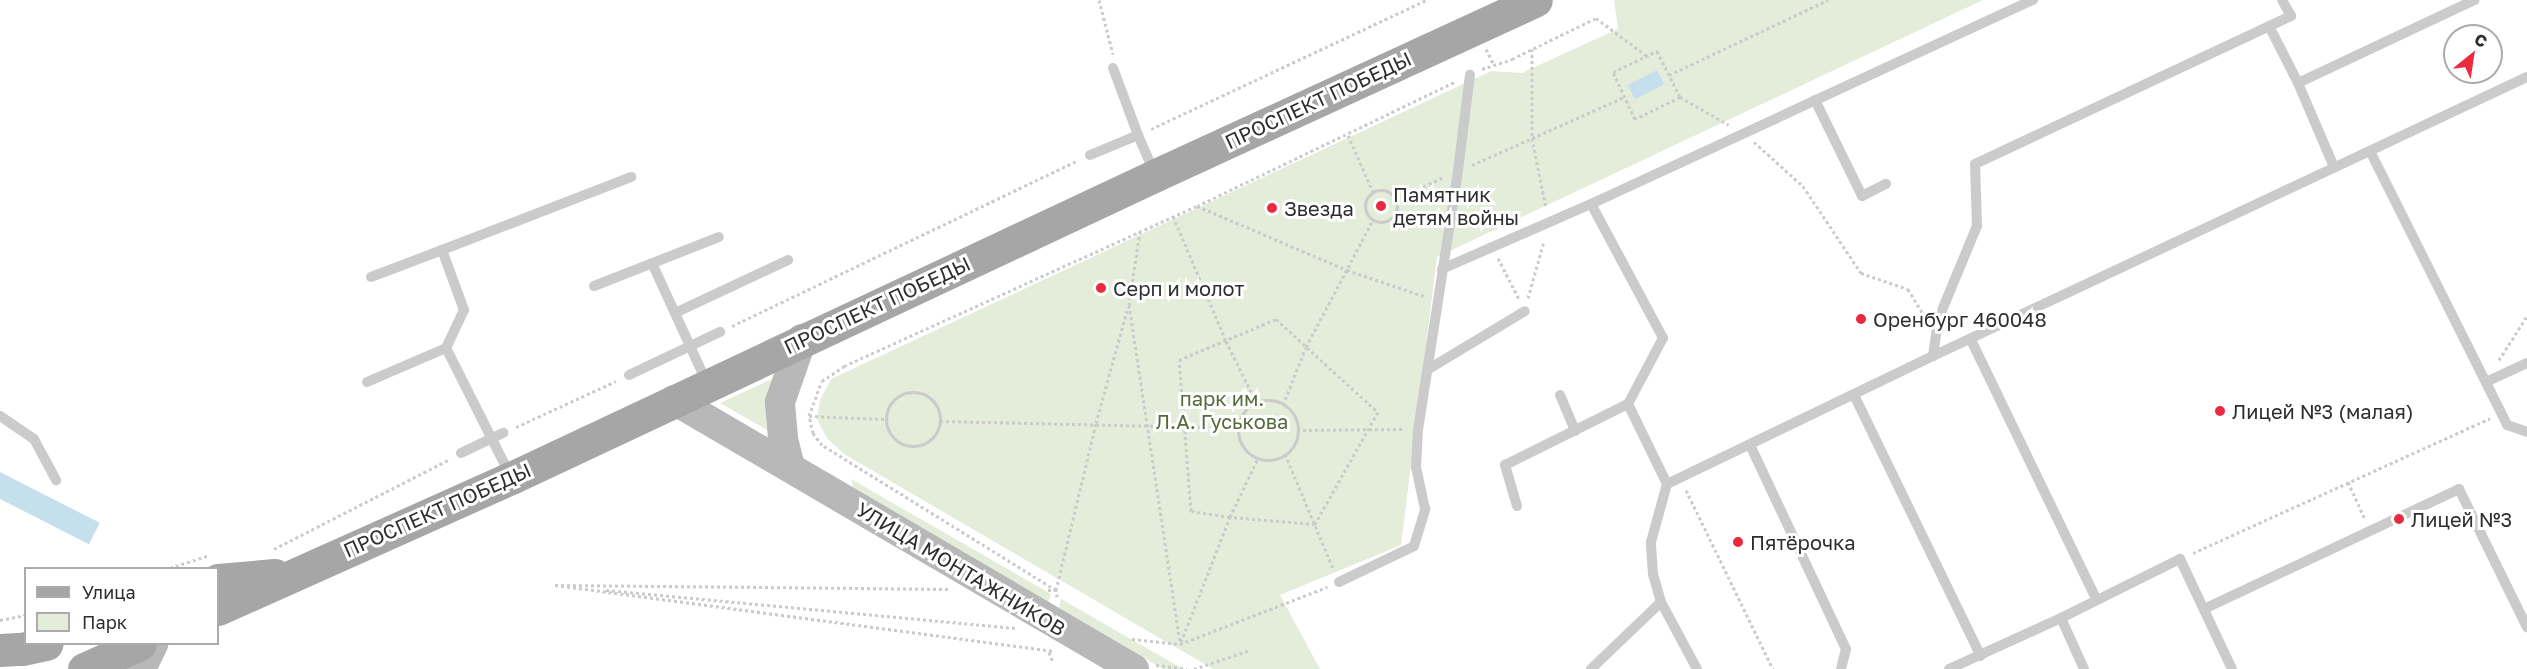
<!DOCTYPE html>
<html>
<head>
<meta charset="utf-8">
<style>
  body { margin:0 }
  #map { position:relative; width:2527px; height:669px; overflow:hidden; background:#fff; font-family:"Golos Text",sans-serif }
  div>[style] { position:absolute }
  .green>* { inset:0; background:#e4ecda }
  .water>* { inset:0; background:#c6dfec; transform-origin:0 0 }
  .path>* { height:3px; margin-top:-1.5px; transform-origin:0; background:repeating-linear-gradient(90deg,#cbcbcb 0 3px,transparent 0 6px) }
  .path>.ring { margin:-1.5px; padding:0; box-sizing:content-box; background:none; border:3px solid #cbcbcb; border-radius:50% }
  .service>* { height:10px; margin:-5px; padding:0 5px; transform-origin:5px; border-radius:5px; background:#cbcbcb }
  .secondary>* { height:30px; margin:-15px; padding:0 15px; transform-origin:15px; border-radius:15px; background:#b8b8b8 }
  .primary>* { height:33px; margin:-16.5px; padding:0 16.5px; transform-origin:16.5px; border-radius:16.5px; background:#a6a6a6 }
  .dots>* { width:16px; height:16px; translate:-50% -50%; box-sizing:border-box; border:3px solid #fff; border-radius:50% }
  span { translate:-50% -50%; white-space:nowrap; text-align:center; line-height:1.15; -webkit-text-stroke:6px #fff; paint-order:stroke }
  .street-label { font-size:20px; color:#2e2e2e }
  .poi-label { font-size:20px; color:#2e2e2e }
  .left { translate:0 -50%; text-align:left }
  .park-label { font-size:20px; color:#526b39 }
  .legend { position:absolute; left:24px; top:567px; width:195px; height:78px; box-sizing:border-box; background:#fff; border:2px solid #ababab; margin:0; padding:8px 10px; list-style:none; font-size:18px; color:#2e2e2e }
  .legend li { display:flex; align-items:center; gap:12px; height:30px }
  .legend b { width:30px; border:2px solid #ababab }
  .north { position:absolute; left:2443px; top:24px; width:60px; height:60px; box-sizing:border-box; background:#fff; border:2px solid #ababab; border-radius:50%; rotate:30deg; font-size:16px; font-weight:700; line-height:24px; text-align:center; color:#2e2e2e }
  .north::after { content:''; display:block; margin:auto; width:21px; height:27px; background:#eb293f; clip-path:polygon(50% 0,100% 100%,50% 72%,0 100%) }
</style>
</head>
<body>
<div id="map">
  <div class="green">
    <div style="clip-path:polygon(1614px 0,1983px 0,1437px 257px,1401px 545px,1280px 595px,1320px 669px,1213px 669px,844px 454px,827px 438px,817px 419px,820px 400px,831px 379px,1491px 71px,1522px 73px,1618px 29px)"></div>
    <div style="clip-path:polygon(772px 379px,765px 406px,767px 430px,720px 403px)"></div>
    <div style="clip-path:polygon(851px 479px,1051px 594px,1048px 603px,854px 489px)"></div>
    <div style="clip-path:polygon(1061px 599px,1183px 669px,1163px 669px,1059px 608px)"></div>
  </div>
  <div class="water">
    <div style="left:1657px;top:70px;width:16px;height:33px;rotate:63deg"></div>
    <div style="left:0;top:472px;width:112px;height:24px;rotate:27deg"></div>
  </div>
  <div class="path">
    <div style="left:1099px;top:0;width:56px;rotate:75.5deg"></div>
    <div style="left:1486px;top:49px;width:16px;rotate:63deg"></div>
    <div style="left:1532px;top:49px;width:89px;rotate:90deg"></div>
    <div style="left:1532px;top:138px;width:71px;rotate:78.7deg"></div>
    <div style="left:1657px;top:51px;width:51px;rotate:63.4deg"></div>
    <div style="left:1680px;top:97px;width:50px;rotate:153.9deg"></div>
    <div style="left:1635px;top:119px;width:52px;rotate:-115.1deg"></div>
    <div style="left:1613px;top:72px;width:49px;rotate:-25.5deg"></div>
    <div style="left:1482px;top:69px;width:32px;rotate:-18deg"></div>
    <div style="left:1512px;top:59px;width:93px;rotate:-26deg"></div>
    <div style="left:1596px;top:18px;width:64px;rotate:36.7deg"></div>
    <div style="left:1669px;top:75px;width:176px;rotate:-25.3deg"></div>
    <div style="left:1680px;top:97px;width:56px;rotate:29.7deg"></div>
    <div style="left:1151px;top:129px;width:305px;rotate:-25.1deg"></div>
    <div style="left:1348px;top:135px;width:62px;rotate:66.3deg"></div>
    <div style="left:1754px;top:142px;width:66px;rotate:41.9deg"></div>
    <div style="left:1803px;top:186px;width:105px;rotate:56.3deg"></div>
    <div style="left:1861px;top:273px;width:50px;rotate:18.8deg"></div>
    <div style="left:1908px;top:289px;width:31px;rotate:59deg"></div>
    <div style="left:1472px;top:165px;width:167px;rotate:-24.1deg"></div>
    <div class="ring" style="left:1365px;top:190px;width:29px;height:29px"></div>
    <div style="left:1396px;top:199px;width:53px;rotate:-24.6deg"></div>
    <div style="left:1197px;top:206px;width:286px;rotate:-25.7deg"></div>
    <div style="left:1173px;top:216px;width:136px;rotate:67deg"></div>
    <div style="left:1226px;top:341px;width:68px;rotate:63.8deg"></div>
    <div style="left:1140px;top:231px;width:75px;rotate:98.5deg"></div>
    <div style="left:1129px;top:305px;width:343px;rotate:81.4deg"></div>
    <div style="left:1498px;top:258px;width:48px;rotate:62.9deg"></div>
    <div style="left:1528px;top:298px;width:59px;rotate:-74.3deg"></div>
    <div style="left:1276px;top:319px;width:138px;rotate:42.4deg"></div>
    <div style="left:1378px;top:412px;width:129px;rotate:119.4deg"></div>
    <div style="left:1315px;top:524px;width:85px;rotate:-175.3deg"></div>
    <div style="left:1230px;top:517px;width:39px;rotate:-171deg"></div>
    <div style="left:1191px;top:511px;width:151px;rotate:-94.5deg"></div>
    <div style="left:1179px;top:360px;width:105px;rotate:-22.9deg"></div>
    <div style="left:732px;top:326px;width:384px;rotate:-25.6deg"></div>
    <div style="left:2499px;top:360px;width:52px;rotate:-57.5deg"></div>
    <div class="ring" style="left:886px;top:392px;width:51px;height:51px"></div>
    <div class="ring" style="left:1238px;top:400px;width:57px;height:57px"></div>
    <div style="left:1283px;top:405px;width:62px;rotate:-68.4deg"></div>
    <div style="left:1306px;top:347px;width:144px;rotate:-62.2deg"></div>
    <div style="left:809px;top:416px;width:76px;rotate:2.3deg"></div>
    <div style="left:940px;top:421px;width:298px;rotate:1.3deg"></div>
    <div style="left:516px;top:427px;width:110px;rotate:-24.7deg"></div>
    <div style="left:1297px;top:430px;width:107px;rotate:-0.5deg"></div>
    <div style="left:1285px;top:454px;width:124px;rotate:67.2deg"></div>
    <div style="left:2348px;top:482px;width:41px;rotate:65.3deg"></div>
    <div style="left:1686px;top:490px;width:199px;rotate:64.1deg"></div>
    <div style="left:274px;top:549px;width:198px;rotate:-27.1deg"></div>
    <div style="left:2193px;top:553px;width:326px;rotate:-24.4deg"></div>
    <div style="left:170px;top:568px;width:40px;rotate:-18deg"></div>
    <div style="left:948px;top:589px;width:393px;rotate:-179.4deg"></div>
    <div style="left:555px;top:585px;width:503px;rotate:7.53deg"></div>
    <div style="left:606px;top:590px;width:411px;rotate:5.3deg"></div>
    <div style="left:1048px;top:590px;width:8px"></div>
    <div style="left:1056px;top:590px;width:275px;rotate:-148.2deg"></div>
    <div style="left:822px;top:445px;width:15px;rotate:-127deg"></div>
    <div style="left:813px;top:433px;width:17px;rotate:-103deg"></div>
    <div style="left:809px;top:416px;width:37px;rotate:-70deg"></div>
    <div style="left:822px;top:381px;width:27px;rotate:-34deg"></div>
    <div style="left:844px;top:366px;width:388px;rotate:-24.4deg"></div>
    <div style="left:1197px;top:206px;width:163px;rotate:23.1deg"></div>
    <div style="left:1347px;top:270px;width:81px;rotate:18.7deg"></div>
    <div style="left:1057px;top:597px;width:7px;rotate:-98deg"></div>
    <div style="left:1056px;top:590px;width:172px;rotate:-76.5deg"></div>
    <div style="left:1096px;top:423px;width:120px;rotate:-74.6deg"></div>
    <div style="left:0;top:620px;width:26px;rotate:-11deg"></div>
    <div style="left:1132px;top:639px;width:48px;rotate:5.9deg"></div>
    <div style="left:1180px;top:644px;width:158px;rotate:-21.2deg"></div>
    <div style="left:1181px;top:642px;width:134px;rotate:-68.6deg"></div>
    <div style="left:1230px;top:517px;width:65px;rotate:-64.6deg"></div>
    <div style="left:1049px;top:652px;width:11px;rotate:68deg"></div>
    <div style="left:1156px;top:665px;width:31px;rotate:7deg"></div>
    <div style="left:1194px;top:669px;width:59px;rotate:-18.7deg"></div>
  </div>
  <div class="service">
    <div style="left:2269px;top:26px;width:64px;rotate:63deg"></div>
    <div style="left:1113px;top:68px;width:72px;rotate:69.5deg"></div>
    <div style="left:1138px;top:135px;width:40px;rotate:66.6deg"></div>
    <div style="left:1815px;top:100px;width:107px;rotate:63.9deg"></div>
    <div style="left:1862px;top:196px;width:27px;rotate:-27deg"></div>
    <div style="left:2370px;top:151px;width:306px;rotate:63.4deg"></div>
    <div style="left:2507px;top:425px;width:21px;rotate:19deg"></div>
    <div style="left:1090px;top:155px;width:52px;rotate:-22.6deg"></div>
    <div style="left:2334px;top:167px;width:91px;rotate:-113.2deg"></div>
    <div style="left:2298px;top:83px;width:195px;rotate:-25.2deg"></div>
    <div style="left:652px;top:263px;width:130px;rotate:65.4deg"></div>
    <div style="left:1442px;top:269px;width:163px;rotate:-23.6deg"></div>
    <div style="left:1591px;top:204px;width:487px;rotate:-24.8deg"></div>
    <div style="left:371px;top:277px;width:76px;rotate:-20.8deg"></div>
    <div style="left:594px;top:286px;width:134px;rotate:-21.4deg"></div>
    <div style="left:675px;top:313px;width:125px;rotate:-25.1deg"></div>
    <div style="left:1971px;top:340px;width:288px;rotate:64.2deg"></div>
    <div style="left:1933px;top:356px;width:36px;rotate:-82deg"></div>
    <div style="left:1938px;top:320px;width:102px;rotate:-67.5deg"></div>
    <div style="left:1977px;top:226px;width:62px;rotate:-91.8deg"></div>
    <div style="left:1975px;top:164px;width:349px;rotate:-25.1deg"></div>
    <div style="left:2291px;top:16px;width:18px;rotate:-119deg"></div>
    <div style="left:1427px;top:370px;width:114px;rotate:-31deg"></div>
    <div style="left:629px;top:375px;width:101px;rotate:-25.3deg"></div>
    <div style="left:367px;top:382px;width:86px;rotate:-23.3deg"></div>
    <div style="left:2486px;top:382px;width:45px;rotate:-24.9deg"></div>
    <div style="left:1560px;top:395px;width:39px;rotate:67deg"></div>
    <div style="left:1854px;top:395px;width:290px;rotate:64.1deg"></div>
    <div style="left:0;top:416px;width:41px;rotate:34.1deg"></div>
    <div style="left:34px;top:439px;width:47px;rotate:61.8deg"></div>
    <div style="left:1750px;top:445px;width:225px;rotate:64.8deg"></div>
    <div style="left:1846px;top:649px;width:21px;rotate:104deg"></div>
    <div style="left:461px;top:453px;width:47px;rotate:-25.5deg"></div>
    <div style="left:510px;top:475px;width:142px;rotate:-116.7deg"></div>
    <div style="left:446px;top:348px;width:42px;rotate:-64.7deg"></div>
    <div style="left:464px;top:310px;width:64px;rotate:-110.1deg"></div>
    <div style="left:442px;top:250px;width:203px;rotate:-21.1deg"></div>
    <div style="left:1667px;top:484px;width:295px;rotate:-25.7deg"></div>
    <div style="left:1933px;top:356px;width:656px;rotate:-25.16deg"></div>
    <div style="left:1517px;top:506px;width:43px;rotate:-106.3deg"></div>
    <div style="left:1505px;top:465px;width:137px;rotate:-26.4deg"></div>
    <div style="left:1628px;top:404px;width:75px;rotate:-62.1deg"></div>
    <div style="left:1663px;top:338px;width:152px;rotate:-118.2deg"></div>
    <div style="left:1339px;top:582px;width:83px;rotate:-25.6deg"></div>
    <div style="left:1414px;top:546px;width:39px;rotate:-73deg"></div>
    <div style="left:1425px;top:509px;width:43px;rotate:-102.1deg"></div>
    <div style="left:1416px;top:467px;width:37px;rotate:-87deg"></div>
    <div style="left:1418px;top:430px;width:262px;rotate:-81.2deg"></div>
    <div style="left:1458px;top:171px;width:97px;rotate:-82.9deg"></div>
    <div style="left:1661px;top:602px;width:76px;rotate:61.8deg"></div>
    <div style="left:2204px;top:609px;width:282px;rotate:-25.2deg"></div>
    <div style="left:2459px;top:489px;width:154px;rotate:63.8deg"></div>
    <div style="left:2061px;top:618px;width:56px;rotate:65.7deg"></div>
    <div style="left:1591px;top:669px;width:97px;rotate:-43.7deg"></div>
    <div style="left:1661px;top:602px;width:29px;rotate:-106deg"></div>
    <div style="left:1653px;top:574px;width:32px;rotate:-94deg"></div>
    <div style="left:1651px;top:542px;width:60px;rotate:-74.6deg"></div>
    <div style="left:1667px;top:484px;width:89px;rotate:-116deg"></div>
    <div style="left:1949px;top:669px;width:123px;rotate:-24.5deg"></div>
    <div style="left:2061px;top:618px;width:133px;rotate:-26.4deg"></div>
    <div style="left:2180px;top:559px;width:122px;rotate:64.7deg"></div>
  </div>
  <div class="secondary">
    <div style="left:674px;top:400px;width:533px;rotate:30.32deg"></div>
    <div style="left:790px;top:467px;width:30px;rotate:-104deg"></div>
    <div style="left:783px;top:438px;width:36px;rotate:-95deg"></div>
    <div style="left:780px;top:402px;width:67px;rotate:-70.8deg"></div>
    <div style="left:141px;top:669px;width:28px;rotate:-64deg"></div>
  </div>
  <div class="primary">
    <div style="left:218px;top:580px;width:57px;rotate:-5deg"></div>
    <div style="left:218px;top:609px;width:321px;rotate:-24.1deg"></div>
    <div style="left:511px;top:478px;width:713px;rotate:-25.16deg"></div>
    <div style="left:1156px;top:175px;width:418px;rotate:-24.7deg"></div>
    <div style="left:0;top:650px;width:22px;rotate:-3deg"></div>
    <div style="left:22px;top:649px;width:25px;rotate:-12deg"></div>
    <div style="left:84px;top:669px;width:61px;rotate:-24.1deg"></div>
  </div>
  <div class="dots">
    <div style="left:1381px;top:206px;background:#eb293f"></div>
    <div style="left:1272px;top:208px;background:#eb293f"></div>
    <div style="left:1101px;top:288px;background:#eb293f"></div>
    <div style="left:1861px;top:319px;background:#eb293f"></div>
    <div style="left:2220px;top:411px;background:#eb293f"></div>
    <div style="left:2399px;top:519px;background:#eb293f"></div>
    <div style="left:1738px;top:542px;background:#eb293f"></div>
  </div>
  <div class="street-label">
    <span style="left:1318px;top:100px;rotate:-25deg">ПРОСПЕКТ ПОБЕДЫ</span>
    <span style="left:877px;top:305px;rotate:-25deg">ПРОСПЕКТ ПОБЕДЫ</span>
    <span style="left:437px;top:510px;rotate:-24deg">ПРОСПЕКТ ПОБЕДЫ</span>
    <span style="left:961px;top:569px;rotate:31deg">УЛИЦА МОНТАЖНИКОВ</span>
  </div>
  <div class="poi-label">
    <span class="left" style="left:1393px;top:206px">Памятник<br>детям войны</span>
    <span class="left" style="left:1284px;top:208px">Звезда</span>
    <span class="left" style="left:1113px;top:288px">Серп и молот</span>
    <span class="left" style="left:1873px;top:319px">Оренбург 460048</span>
    <span class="left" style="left:2232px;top:411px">Лицей №3 (малая)</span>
    <span class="left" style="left:2411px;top:519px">Лицей №3</span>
    <span class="left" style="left:1750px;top:542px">Пятёрочка</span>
  </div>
  <div class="park-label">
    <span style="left:1222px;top:410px">парк им.<br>Л.А. Гуськова</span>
  </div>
  <ul class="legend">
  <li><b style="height:8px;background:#a6a6a6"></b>Улица</li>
  <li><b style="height:16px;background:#e4ecda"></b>Парк</li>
  </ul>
  <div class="north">С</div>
</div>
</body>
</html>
